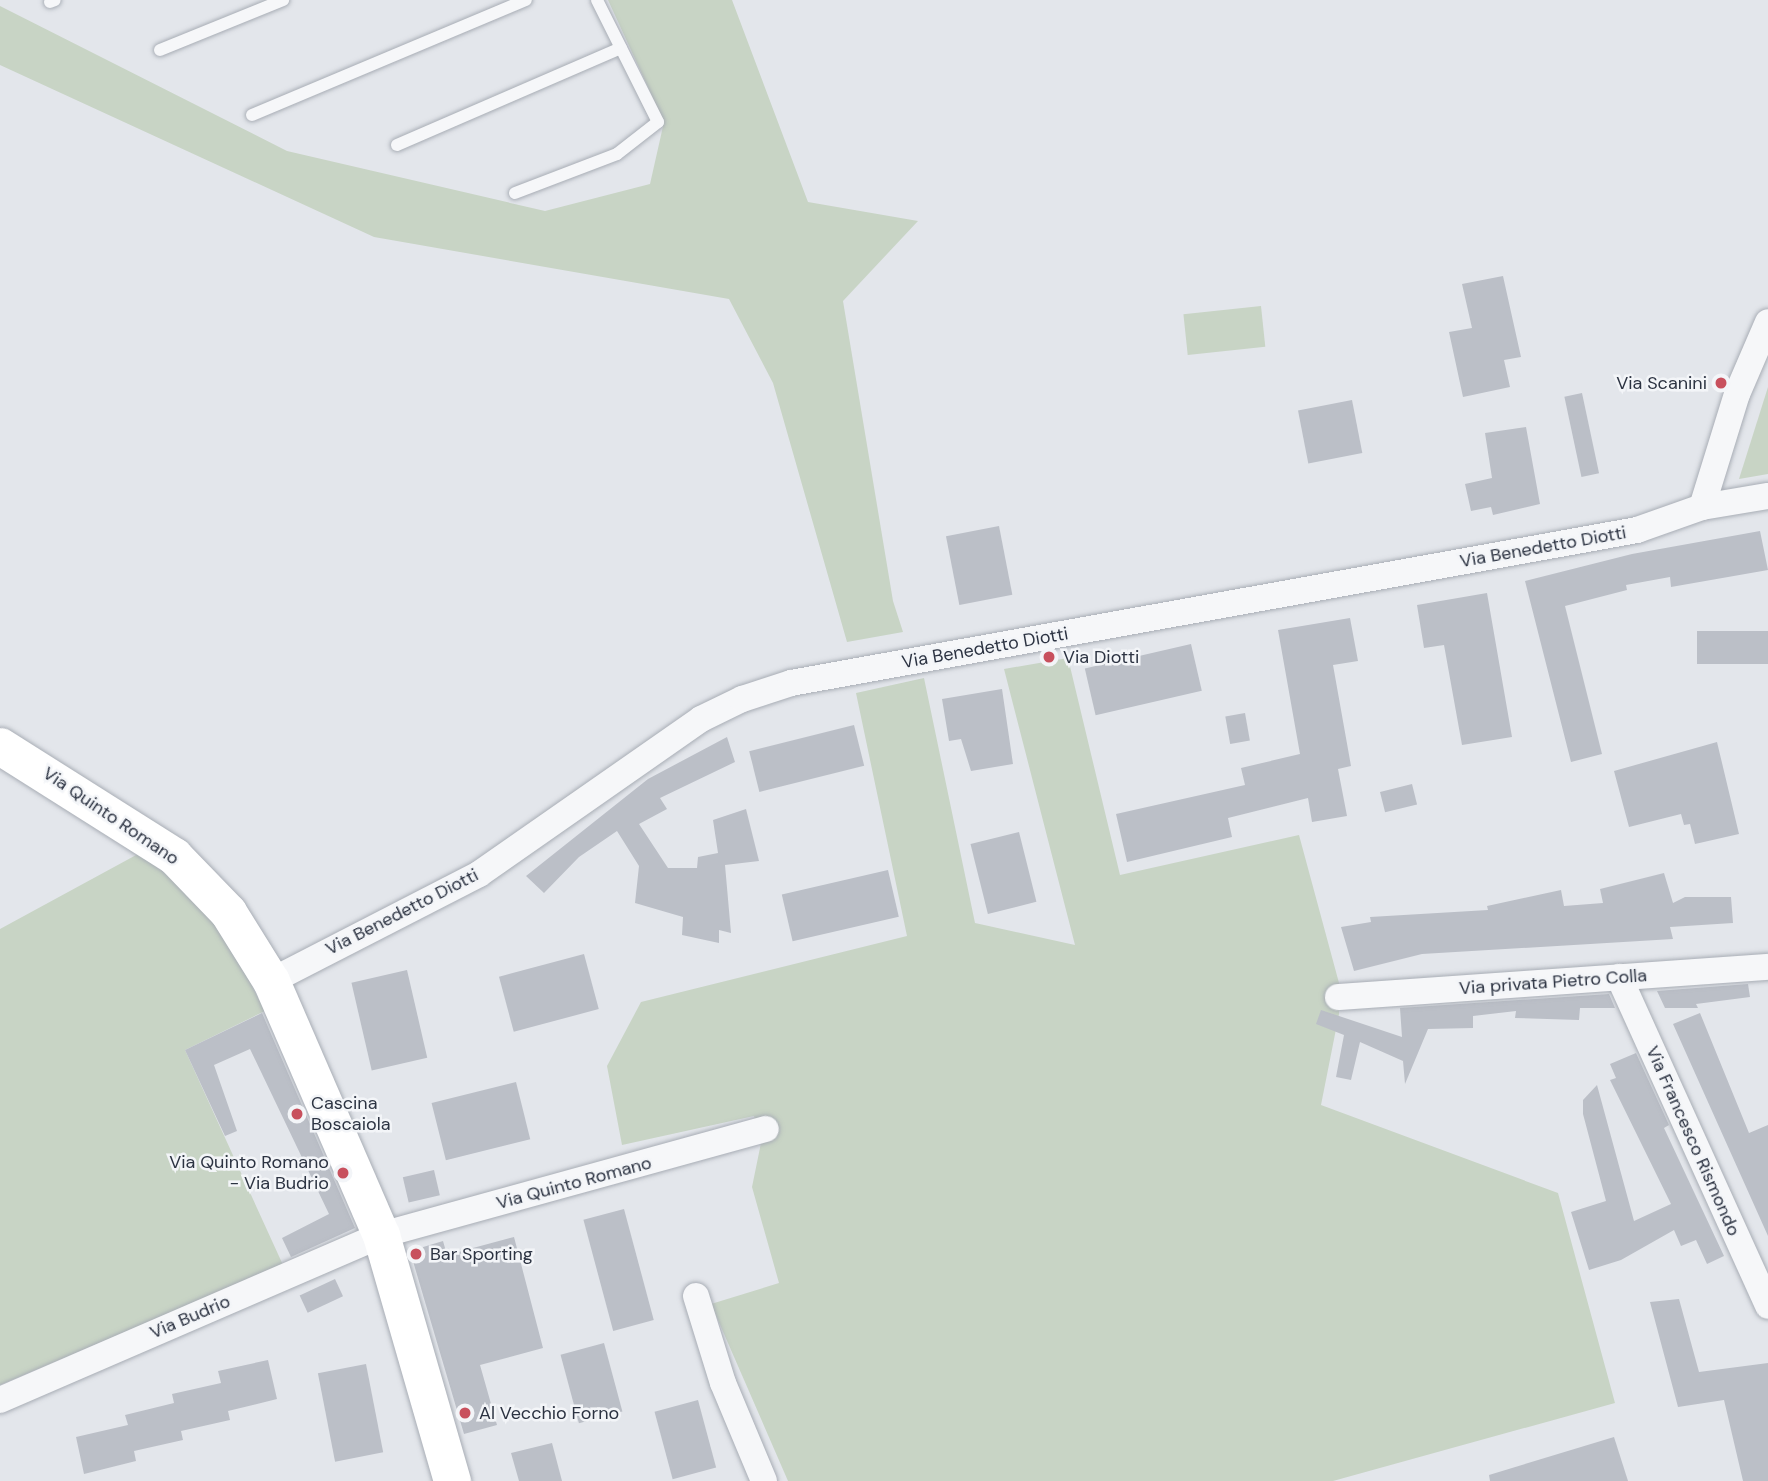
<!DOCTYPE html>
<html>
<head>
<meta charset="utf-8">
<style>
  body { margin:0 }
  #map { position:relative; width:1768px; height:1481px; overflow:hidden; background:#e3e6eb; font-family:"DM Sans",sans-serif }
  div>[style] { position:absolute }
  .green>* { inset:0; background:#c8d4c5; transform-origin:0 0 }
  .building>* { inset:0; background:#bbbfc7; transform-origin:0 0 }
  .roads { filter:drop-shadow(0 0 2px #a8adb5) drop-shadow(0 0 2px #a8adb5) }
  .lane>* { height:12px; margin:-6px; padding:0 6px; transform-origin:6px; border-radius:6px; background:#f6f7f9 }
  .street>* { height:26px; margin:-13px; padding:0 13px; transform-origin:13px; border-radius:13px; background:#f6f7f9 }
  .secondary>* { height:37px; margin:-18.5px; padding:0 18.5px; transform-origin:18.5px; border-radius:18.5px; background:#fff }
  .dots>* { width:19px; height:19px; translate:-50% -50%; box-sizing:border-box; border:4px solid #f3f5f8; border-radius:50% }
  span { translate:-50% -50%; white-space:nowrap; text-align:center; line-height:1.15; -webkit-text-stroke:5px #f3f5f8; paint-order:stroke }
  .poi-label { font-size:18px; color:#2c3342 }
  .right { translate:-100% -50%; text-align:right }
  .left { translate:0 -50%; text-align:left }
  .street-label { font-size:18px; color:#2c3342 }
</style>
</head>
<body>
<div id="map">
  <div class="green">
    <div style="clip-path:polygon(608px 0,732px 0,808px 202px,918px 221px,843px 301px,893px 601px,903px 632px,847px 642px,773px 383px,729px 299px,374px 237px,0 65px,0 6px,287px 151px,545px 211px,650px 184px,664px 122px)"></div>
    <div style="left:1261px;top:306px;width:41px;height:78px;rotate:84deg"></div>
    <div style="clip-path:polygon(1768px 387px,1768px 474px,1739px 479px)"></div>
    <div style="clip-path:polygon(1068px 658px,1120px 875px,1299px 835px,1339px 983px,1339px 1014px,1321px 1105px,1558px 1193px,1615px 1403px,1333px 1481px,788px 1481px,711px 1304px,779px 1283px,752px 1187px,761px 1143px,754px 1116px,622px 1145px,607px 1066px,641px 1002px,907px 936px,856px 693px,924px 678px,975px 923px,1075px 945px,1004px 669px)"></div>
    <div style="clip-path:polygon(138px 854px,179px 883px,227px 938px,265px 1011px,185px 1050px,283px 1265px,0 1385px,0 929px)"></div>
  </div>
  <div class="building">
    <div style="clip-path:polygon(1503px 276px,1521px 357px,1504px 360px,1510px 387px,1463px 397px,1449px 332px,1472px 328px,1462px 284px)"></div>
    <div style="left:1582px;top:393px;width:82px;height:18px;rotate:78deg"></div>
    <div style="left:1352px;top:400px;width:54px;height:55px;rotate:79deg"></div>
    <div style="clip-path:polygon(1526px 427px,1540px 504px,1493px 515px,1491px 507px,1471px 511px,1465px 484px,1492px 478px,1485px 433px)"></div>
    <div style="left:999px;top:526px;width:70px;height:54px;rotate:79deg"></div>
    <div style="clip-path:polygon(1760px 531px,1768px 570px,1671px 587px,1670px 577px,1626px 585px,1627px 590px,1565px 606px,1602px 754px,1571px 762px,1525px 581px,1632px 554px)"></div>
    <div style="clip-path:polygon(1487px 593px,1512px 737px,1462px 745px,1444px 645px,1424px 648px,1417px 605px)"></div>
    <div style="clip-path:polygon(1350px 618px,1358px 661px,1333px 665px,1351px 766px,1338px 769px,1347px 816px,1312px 822px,1308px 798px,1228px 818px,1232px 837px,1127px 862px,1116px 814px,1245px 785px,1241px 768px,1300px 754px,1278px 630px)"></div>
    <div style="left:1768px;top:631px;width:33px;height:71px;rotate:90deg"></div>
    <div style="left:1191px;top:644px;width:48px;height:109px;rotate:77deg"></div>
    <div style="clip-path:polygon(1002px 689px,1013px 764px,971px 771px,961px 739px,949px 741px,942px 699px)"></div>
    <div style="left:1245px;top:713px;width:28px;height:20px;rotate:80deg"></div>
    <div style="left:854px;top:725px;width:42px;height:108px;rotate:76deg"></div>
    <div style="clip-path:polygon(727px 737px,735px 762px,660px 798px,667px 809px,639px 824px,668px 868px,697px 868px,698px 857px,718px 853px,713px 820px,746px 809px,759px 861px,725px 865px,731px 933px,719px 930px,719px 943px,682px 935px,683px 917px,635px 903px,639px 866px,617px 831px,579px 857px,544px 893px,526px 876px,648px 779px)"></div>
    <div style="clip-path:polygon(1717px 742px,1739px 834px,1695px 844px,1690px 824px,1684px 825px,1681px 814px,1629px 827px,1614px 771px)"></div>
    <div style="left:1412px;top:784px;width:21px;height:33px;rotate:76deg"></div>
    <div style="left:1019px;top:832px;width:72px;height:50px;rotate:76deg"></div>
    <div style="left:888px;top:870px;width:48px;height:109px;rotate:77deg"></div>
    <div style="clip-path:polygon(1664px 873px,1673px 903px,1685px 897px,1731px 897px,1733px 923px,1670px 927px,1673px 939px,1422px 954px,1354px 971px,1341px 927px,1371px 922px,1370px 917px,1488px 910px,1487px 906px,1561px 890px,1564px 906px,1603px 903px,1600px 889px)"></div>
    <div style="left:584px;top:954px;width:57px;height:88px;rotate:75deg"></div>
    <div style="left:407px;top:970px;width:90px;height:57px;rotate:77deg"></div>
    <div style="clip-path:polygon(1748px 984px,1750px 997px,1696px 1004px,1698px 1008px,1665px 1008px,1657px 991px)"></div>
    <div style="clip-path:polygon(1609px 994px,1615px 1008px,1580px 1008px,1579px 1020px,1515px 1018px,1516px 1011px,1473px 1016px,1473px 1028px,1428px 1029px,1405px 1084px,1403px 1061px,1360px 1042px,1351px 1080px,1336px 1077px,1344px 1035px,1316px 1024px,1321px 1010px,1402px 1037px,1400px 1008px)"></div>
    <div style="clip-path:polygon(262px 1013px,355px 1228px,291px 1257px,282px 1238px,329px 1214px,250px 1049px,214px 1065px,237px 1131px,225px 1136px,185px 1050px)"></div>
    <div style="clip-path:polygon(1700px 1013px,1749px 1133px,1768px 1125px,1768px 1236px,1673px 1024px)"></div>
    <div style="clip-path:polygon(1636px 1053px,1669px 1125px,1664px 1128px,1724px 1256px,1707px 1264px,1696px 1240px,1681px 1246px,1674px 1230px,1621px 1260px,1589px 1270px,1571px 1212px,1606px 1201px,1583px 1114px,1583px 1100px,1597px 1085px,1634px 1221px,1671px 1204px,1610px 1080px,1616px 1078px,1610px 1064px)"></div>
    <div style="left:516px;top:1082px;width:59px;height:87px;rotate:76deg"></div>
    <div style="left:434px;top:1170px;width:26px;height:32px;rotate:77deg"></div>
    <div style="left:624px;top:1209px;width:115px;height:42px;rotate:75deg"></div>
    <div style="clip-path:polygon(514px 1237px,543px 1348px,480px 1365px,497px 1425px,464px 1434px,410px 1251px,443px 1241px,447px 1255px)"></div>
    <div style="left:335px;top:1279px;width:19px;height:39px;rotate:65deg"></div>
    <div style="clip-path:polygon(1679px 1299px,1699px 1372px,1768px 1363px,1768px 1481px,1743px 1481px,1724px 1400px,1678px 1407px,1650px 1302px)"></div>
    <div style="left:604px;top:1343px;width:71px;height:45px;rotate:75deg"></div>
    <div style="clip-path:polygon(268px 1360px,277px 1399px,228px 1411px,230px 1420px,181px 1431px,183px 1440px,134px 1451px,136px 1461px,84px 1474px,76px 1437px,128px 1425px,125px 1415px,174px 1403px,172px 1394px,221px 1383px,218px 1371px)"></div>
    <div style="left:366px;top:1364px;width:90px;height:49px;rotate:79deg"></div>
    <div style="left:698px;top:1400px;width:70px;height:45px;rotate:75deg"></div>
    <div style="clip-path:polygon(1614px 1437px,1628px 1481px,1490px 1481px,1489px 1475px)"></div>
    <div style="clip-path:polygon(552px 1443px,562px 1481px,519px 1481px,511px 1453px)"></div>
  </div>
  <div class="roads">
    <div class="lane">
      <div style="left:50px;top:2px;width:5px;rotate:-22deg"></div>
      <div style="left:160px;top:50px;width:133px;rotate:-22.1deg"></div>
      <div style="left:252px;top:115px;width:297px;rotate:-22.8deg"></div>
      <div style="left:397px;top:145px;width:244px;rotate:-23.4deg"></div>
      <div style="left:515px;top:193px;width:109px;rotate:-20.9deg"></div>
      <div style="left:617px;top:154px;width:52px;rotate:-38deg"></div>
      <div style="left:658px;top:122px;width:136px;rotate:-116.6deg"></div>
    </div>
    <div class="street">
      <div style="left:1702px;top:507px;width:118px;rotate:-72.8deg"></div>
      <div style="left:1737px;top:394px;width:78px;rotate:-66.7deg"></div>
      <div style="left:1619px;top:977px;width:361px;rotate:65.6deg"></div>
      <div style="left:271px;top:981px;width:234px;rotate:-27.2deg"></div>
      <div style="left:479px;top:874px;width:271px;rotate:-34.9deg"></div>
      <div style="left:701px;top:719px;width:46px;rotate:-26deg"></div>
      <div style="left:742px;top:699px;width:52px;rotate:-18.1deg"></div>
      <div style="left:791px;top:683px;width:860px;rotate:-10.25deg"></div>
      <div style="left:1637px;top:530px;width:69px;rotate:-19.5deg"></div>
      <div style="left:1702px;top:507px;width:67px;rotate:-9.5deg"></div>
      <div style="left:1338px;top:997px;width:431px;rotate:-4deg"></div>
      <div style="left:696px;top:1296px;width:91px;rotate:72.8deg"></div>
      <div style="left:723px;top:1383px;width:106px;rotate:67.3deg"></div>
      <div style="left:0;top:1400px;width:415px;rotate:-23.4deg"></div>
      <div style="left:381px;top:1235px;width:399px;rotate:-15.4deg"></div>
    </div>
    <div class="secondary">
      <div style="left:0;top:746px;width:206px;rotate:32.3deg"></div>
      <div style="left:174px;top:856px;width:78px;rotate:46deg"></div>
      <div style="left:228px;top:912px;width:81px;rotate:58.1deg"></div>
      <div style="left:271px;top:981px;width:277px;rotate:66.6deg"></div>
      <div style="left:381px;top:1235px;width:256px;rotate:73.9deg"></div>
    </div>
  </div>
  <div class="dots">
    <div style="left:1721px;top:383px;background:#c8505d"></div>
    <div style="left:1049px;top:657px;background:#c8505d"></div>
    <div style="left:297px;top:1114px;background:#c8505d"></div>
    <div style="left:343px;top:1173px;background:#c8505d"></div>
    <div style="left:416px;top:1254px;background:#c8505d"></div>
    <div style="left:465px;top:1413px;background:#c8505d"></div>
  </div>
  <div class="poi-label">
    <span class="right" style="left:1707px;top:383px">Via Scanini</span>
    <span class="left" style="left:1063px;top:657px">Via Diotti</span>
    <span class="left" style="left:311px;top:1114px">Cascina<br>Boscaiola</span>
    <span class="right" style="left:329px;top:1173px">Via Quinto Romano<br>- Via Budrio</span>
    <span class="left" style="left:430px;top:1254px">Bar Sporting</span>
    <span class="left" style="left:479px;top:1413px">Al Vecchio Forno</span>
  </div>
  <div class="street-label">
    <span style="left:1543px;top:547px;rotate:-10deg">Via Benedetto Diotti</span>
    <span style="left:985px;top:648px;rotate:-10deg">Via Benedetto Diotti</span>
    <span style="left:111px;top:816px;rotate:34deg">Via Quinto Romano</span>
    <span style="left:402px;top:912px;rotate:-27deg">Via Benedetto Diotti</span>
    <span style="left:1553px;top:982px;rotate:-4deg">Via privata Pietro Colla</span>
    <span style="left:1693px;top:1141px;rotate:66deg">Via Francesco Rismondo</span>
    <span style="left:574px;top:1183px;rotate:-15deg">Via Quinto Romano</span>
    <span style="left:190px;top:1317px;rotate:-23deg">Via Budrio</span>
  </div>
</div>
</body>
</html>
